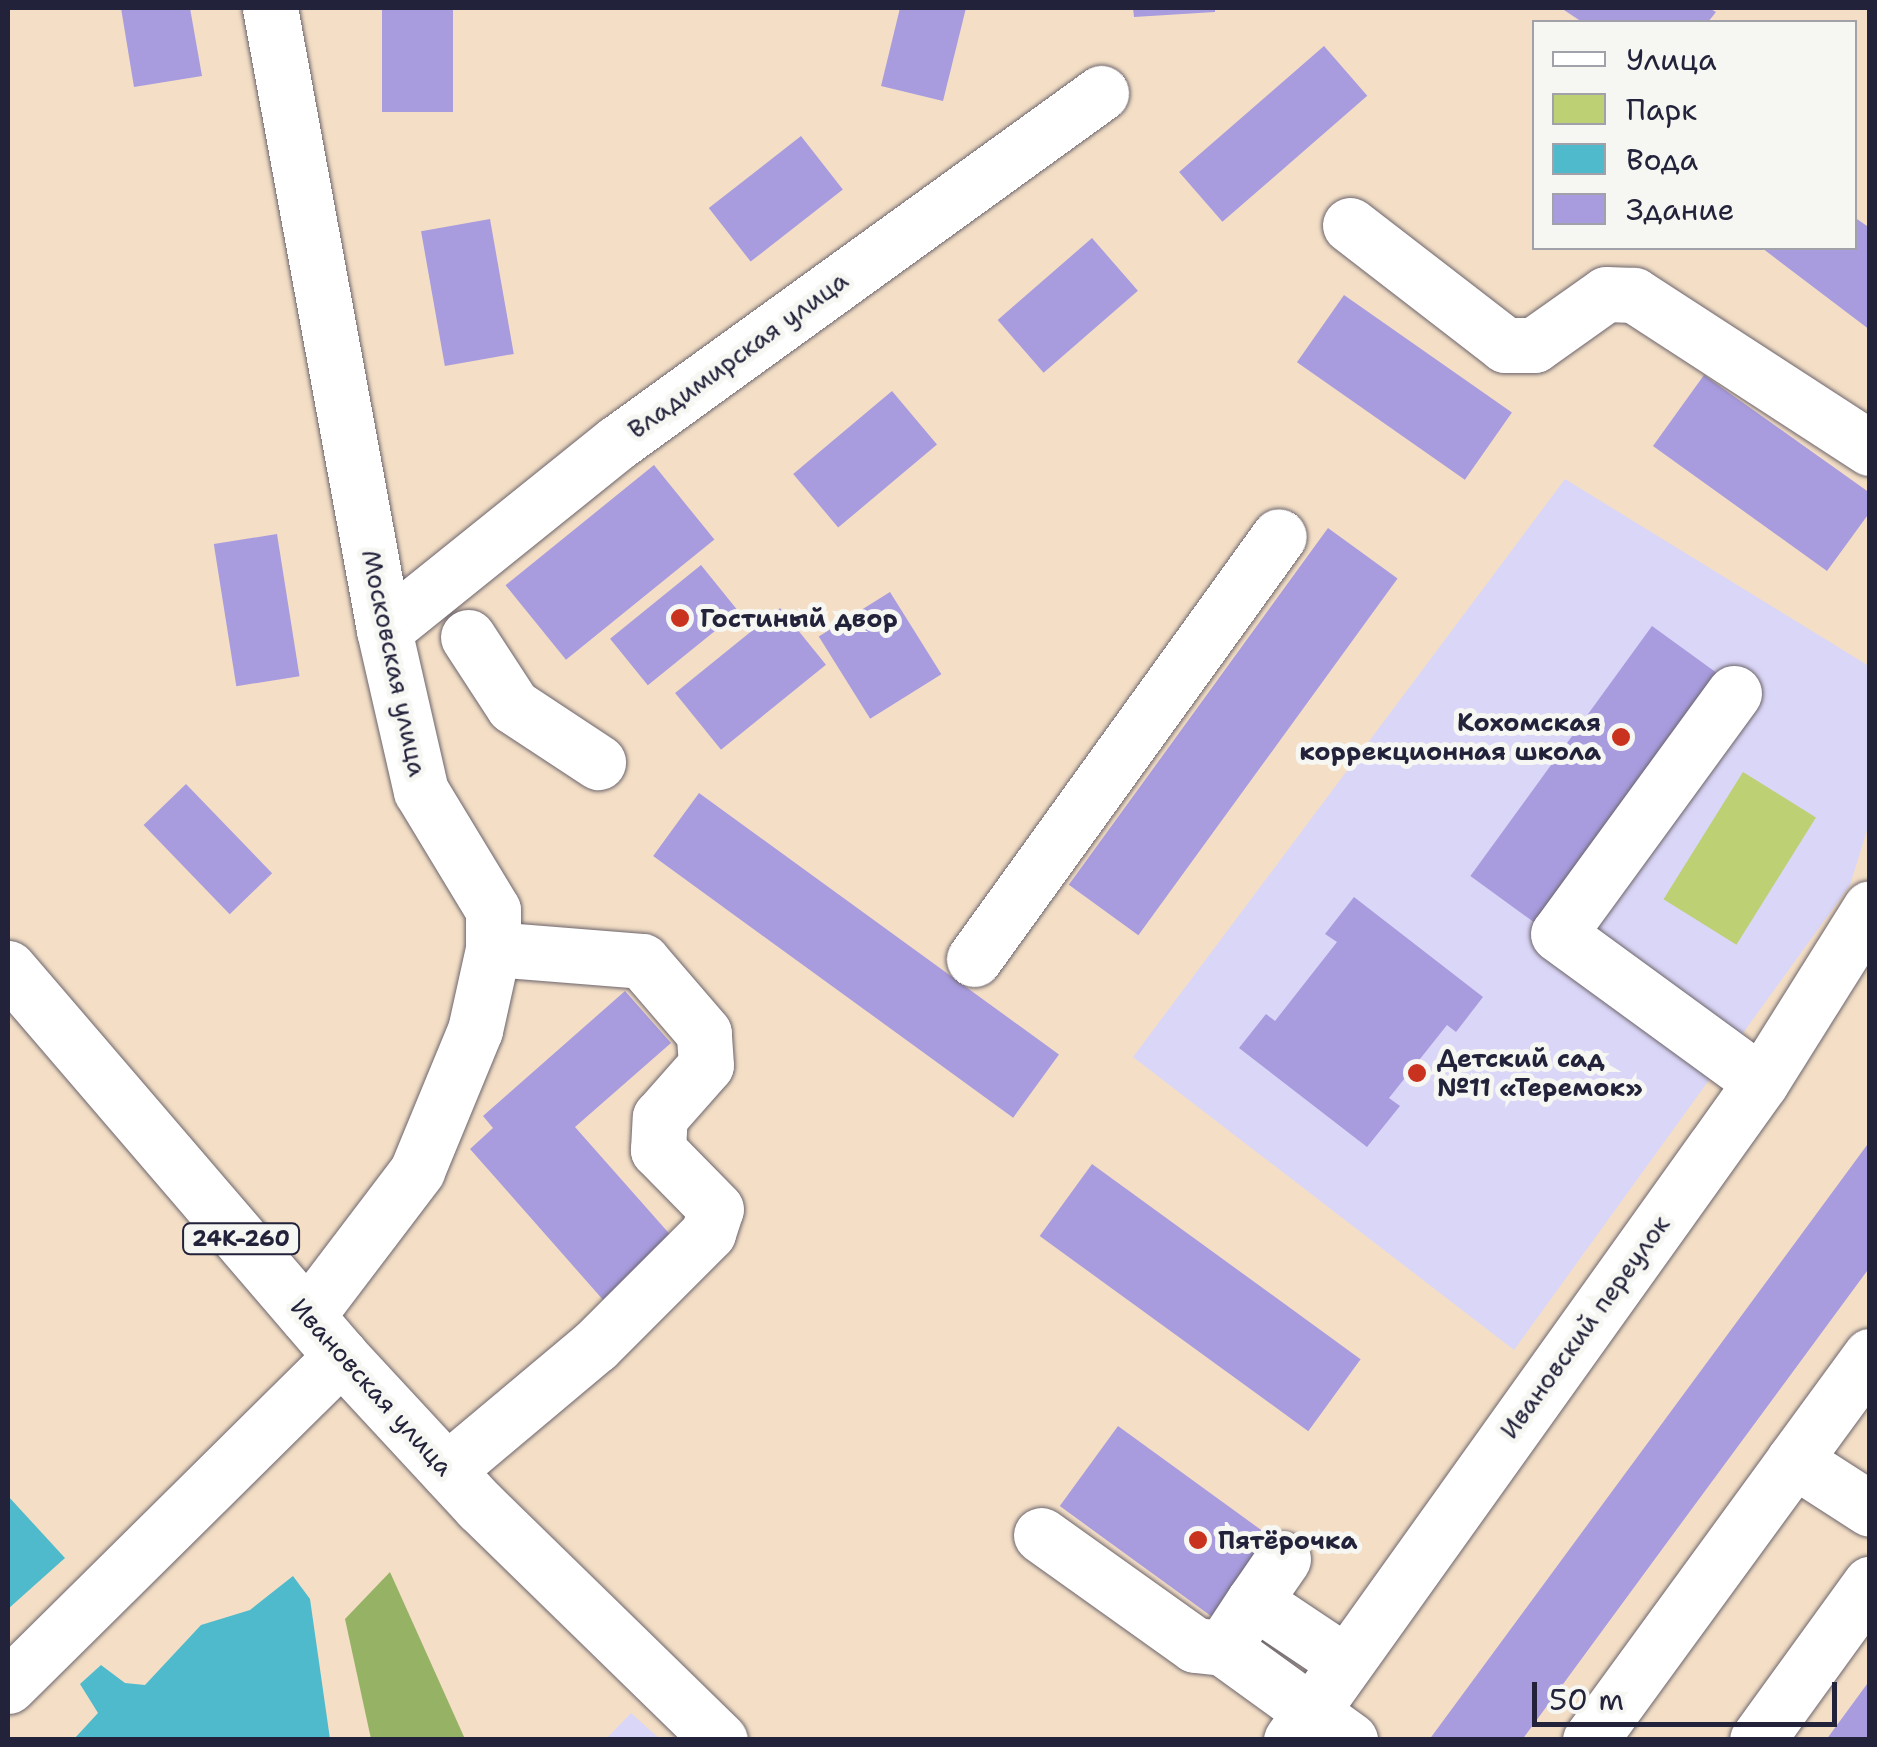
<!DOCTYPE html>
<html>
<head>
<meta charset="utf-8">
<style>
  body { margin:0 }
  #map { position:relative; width:1877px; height:1747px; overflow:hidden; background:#f4dfc6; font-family:"Shantell Sans",sans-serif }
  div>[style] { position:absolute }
  .built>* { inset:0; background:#dad6f7 }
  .green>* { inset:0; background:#bdd073; transform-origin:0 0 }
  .forest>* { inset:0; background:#96b265 }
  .water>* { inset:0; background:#4fbacb }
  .building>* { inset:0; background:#a89cdf; transform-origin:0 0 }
  .roads { filter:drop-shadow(0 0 2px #6c646c) drop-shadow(0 0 2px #6c646c) }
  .minor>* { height:55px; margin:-27.5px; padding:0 27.5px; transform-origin:27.5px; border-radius:27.5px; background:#fff }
  .major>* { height:55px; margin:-27.5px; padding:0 27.5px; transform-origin:27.5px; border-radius:27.5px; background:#fff }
  .dots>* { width:28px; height:28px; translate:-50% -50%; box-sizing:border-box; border:5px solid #f6f6f2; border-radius:50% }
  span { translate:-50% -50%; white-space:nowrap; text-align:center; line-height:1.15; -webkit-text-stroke:10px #f6f6f2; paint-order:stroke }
  .shield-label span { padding:2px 8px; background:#f6f6f2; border:2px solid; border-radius:8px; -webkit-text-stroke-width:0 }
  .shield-label { font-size:22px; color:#22223b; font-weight:700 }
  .street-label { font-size:25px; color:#22223b }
  .poi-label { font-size:25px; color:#22223b; font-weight:700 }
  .left { translate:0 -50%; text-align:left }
  .right { translate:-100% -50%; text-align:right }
  .frame { position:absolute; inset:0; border:10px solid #22223b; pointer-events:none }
  .legend { position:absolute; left:1532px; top:20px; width:325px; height:230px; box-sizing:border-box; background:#f6f6f2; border:2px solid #a1a1a9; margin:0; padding:12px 18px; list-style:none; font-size:30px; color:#22223b }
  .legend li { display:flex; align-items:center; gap:20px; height:50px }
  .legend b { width:50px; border:2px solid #a1a1a9 }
  .scale { position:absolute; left:1532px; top:1682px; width:305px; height:45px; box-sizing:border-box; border:5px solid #22223b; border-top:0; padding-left:12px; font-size:30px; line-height:35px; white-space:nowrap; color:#22223b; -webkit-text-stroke:8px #f6f6f2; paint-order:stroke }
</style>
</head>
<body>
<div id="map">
  <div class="built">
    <div style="clip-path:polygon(1565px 479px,1869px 666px,1869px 824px,1850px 885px,1514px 1350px,1133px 1057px)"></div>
    <div style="clip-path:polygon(631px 1713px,660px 1739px,606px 1739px)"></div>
  </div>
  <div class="green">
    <div style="left:1743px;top:772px;width:86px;height:150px;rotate:32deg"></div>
  </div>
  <div class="forest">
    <div style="clip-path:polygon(390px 1572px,465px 1739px,371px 1739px,345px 1619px)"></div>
  </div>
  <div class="water">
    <div style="clip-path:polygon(8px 1496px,65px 1558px,8px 1609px)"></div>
    <div style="clip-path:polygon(293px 1576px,310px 1599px,330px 1739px,74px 1739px,98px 1713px,80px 1684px,101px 1665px,125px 1683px,145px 1685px,201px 1625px,250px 1610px)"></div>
  </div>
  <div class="building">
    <div style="clip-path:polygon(121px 8px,190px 8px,202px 76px,134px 87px)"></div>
    <div style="left:382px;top:8px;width:71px;height:104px"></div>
    <div style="clip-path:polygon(900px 8px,966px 8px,943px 101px,881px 86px)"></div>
    <div style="clip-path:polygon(1133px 8px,1215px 8px,1215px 12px,1134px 17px)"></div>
    <div style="clip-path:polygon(1561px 8px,1709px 8px,1716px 12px,1708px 22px,1582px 22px)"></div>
    <div style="left:1324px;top:46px;width:66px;height:192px;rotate:49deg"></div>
    <div style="left:801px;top:136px;width:68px;height:117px;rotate:52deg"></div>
    <div style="clip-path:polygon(1854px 217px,1870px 228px,1870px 330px,1762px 248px,1854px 248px)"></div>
    <div style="left:490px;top:219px;width:137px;height:70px;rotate:80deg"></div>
    <div style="left:1092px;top:238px;width:70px;height:125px;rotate:49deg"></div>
    <div style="left:1344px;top:295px;width:205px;height:82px;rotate:35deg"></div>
    <div style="clip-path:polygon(1704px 375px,1870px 493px,1870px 512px,1827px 571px,1653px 446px)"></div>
    <div style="left:892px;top:391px;width:70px;height:129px;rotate:50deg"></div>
    <div style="left:654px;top:465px;width:96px;height:191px;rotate:51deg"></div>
    <div style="left:1328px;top:528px;width:86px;height:441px;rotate:36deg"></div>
    <div style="left:277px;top:534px;width:144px;height:64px;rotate:81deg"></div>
    <div style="left:701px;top:565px;width:60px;height:117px;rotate:51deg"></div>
    <div style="left:890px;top:592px;width:97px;height:84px;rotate:58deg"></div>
    <div style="left:780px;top:608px;width:73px;height:135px;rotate:51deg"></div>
    <div style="left:1652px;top:626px;width:81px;height:309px;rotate:36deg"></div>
    <div style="left:186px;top:784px;width:124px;height:59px;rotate:46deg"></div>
    <div style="left:699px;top:793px;width:445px;height:78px;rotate:36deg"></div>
    <div style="clip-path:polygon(1354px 897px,1483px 997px,1456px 1032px,1447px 1025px,1389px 1098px,1400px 1106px,1367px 1147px,1239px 1048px,1266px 1014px,1275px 1021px,1337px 942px,1325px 934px)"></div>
    <div style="clip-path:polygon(625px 991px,671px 1043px,575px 1127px,682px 1248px,612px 1310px,470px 1149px,493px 1128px,483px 1116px)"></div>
    <div style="clip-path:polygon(1870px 1141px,1870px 1267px,1663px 1548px,1522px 1740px,1429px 1740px)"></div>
    <div style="left:1092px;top:1164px;width:332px;height:89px;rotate:36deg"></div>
    <div style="left:1118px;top:1426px;width:189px;height:99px;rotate:36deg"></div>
    <div style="clip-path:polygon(1870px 1680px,1870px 1740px,1826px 1740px)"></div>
  </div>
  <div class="roads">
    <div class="minor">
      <div style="left:270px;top:8px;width:632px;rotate:79.61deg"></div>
      <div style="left:384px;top:630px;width:165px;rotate:77.1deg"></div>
      <div style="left:421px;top:791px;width:139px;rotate:58.8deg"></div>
      <div style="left:493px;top:910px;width:39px;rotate:90deg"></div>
      <div style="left:493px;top:949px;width:83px;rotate:102.5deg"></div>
      <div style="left:475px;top:1030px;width:152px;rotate:112.4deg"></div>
      <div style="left:417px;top:1171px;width:182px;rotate:127.2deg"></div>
      <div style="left:1350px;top:225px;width:196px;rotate:37.7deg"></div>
      <div style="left:1505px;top:345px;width:29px"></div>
      <div style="left:1534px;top:345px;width:88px;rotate:-35.3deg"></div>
      <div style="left:1606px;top:294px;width:28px;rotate:2deg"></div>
      <div style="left:1634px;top:295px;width:281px;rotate:33deg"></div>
      <div style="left:384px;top:630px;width:300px;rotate:-38.8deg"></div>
      <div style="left:618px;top:442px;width:596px;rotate:-35.85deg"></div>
      <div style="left:468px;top:637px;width:82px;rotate:56.9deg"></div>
      <div style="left:513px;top:706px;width:102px;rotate:33.4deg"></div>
      <div style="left:1734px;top:693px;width:298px;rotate:126.1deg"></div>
      <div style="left:1558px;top:934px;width:251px;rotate:36.1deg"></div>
      <div style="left:974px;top:959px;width:521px;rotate:-54.21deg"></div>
      <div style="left:1794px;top:1460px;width:129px;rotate:-53.8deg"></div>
      <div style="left:447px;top:1470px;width:193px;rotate:-40deg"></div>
      <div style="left:595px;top:1346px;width:160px;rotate:-45deg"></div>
      <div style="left:708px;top:1233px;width:25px;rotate:-72deg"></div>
      <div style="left:716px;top:1209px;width:83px;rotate:-134.5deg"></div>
      <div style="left:658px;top:1150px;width:33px;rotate:-87deg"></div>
      <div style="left:660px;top:1117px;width:69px;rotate:-48.5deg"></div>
      <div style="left:706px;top:1065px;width:32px;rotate:-94deg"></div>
      <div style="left:704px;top:1033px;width:95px;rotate:-130.7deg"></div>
      <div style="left:642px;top:961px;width:149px;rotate:-175.4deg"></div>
      <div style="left:1041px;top:1535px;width:189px;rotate:35.5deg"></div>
      <div style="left:1195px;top:1645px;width:28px;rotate:6deg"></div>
      <div style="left:1223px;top:1648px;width:157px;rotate:35.9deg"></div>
      <div style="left:1254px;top:1601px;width:51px;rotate:-55.4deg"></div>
      <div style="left:1223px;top:1648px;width:56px;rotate:-56.6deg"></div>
      <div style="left:1254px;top:1601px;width:110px;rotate:33.8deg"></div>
      <div style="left:8px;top:1686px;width:469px;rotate:-44.7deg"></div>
      <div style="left:1291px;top:1740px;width:809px;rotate:-54.46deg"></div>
      <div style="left:1761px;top:1082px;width:205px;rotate:-57.9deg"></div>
      <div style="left:1590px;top:1740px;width:346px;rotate:-53.9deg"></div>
      <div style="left:1794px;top:1460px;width:90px;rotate:32.8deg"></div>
      <div style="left:1757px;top:1740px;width:193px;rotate:-54.1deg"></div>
    </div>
    <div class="major">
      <div style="left:8px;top:968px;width:511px;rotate:49.36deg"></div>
      <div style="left:341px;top:1356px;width:205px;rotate:47.2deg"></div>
      <div style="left:480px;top:1506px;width:335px;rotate:44.3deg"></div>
    </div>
  </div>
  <div class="dots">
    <div style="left:680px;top:618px;background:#c8321e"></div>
    <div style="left:1621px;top:737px;background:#c8321e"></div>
    <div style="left:1417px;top:1073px;background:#c8321e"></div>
    <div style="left:1198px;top:1540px;background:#c8321e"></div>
  </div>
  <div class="shield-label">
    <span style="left:241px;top:1239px">24К-260</span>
  </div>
  <div class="street-label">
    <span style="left:738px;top:355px;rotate:-36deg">Владимирская улица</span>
    <span style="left:394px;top:663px;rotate:78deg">Московская улица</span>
    <span style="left:1585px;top:1327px;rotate:-54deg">Ивановский переулок</span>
    <span style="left:372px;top:1387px;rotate:48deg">Ивановская улица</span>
  </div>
  <div class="poi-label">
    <span class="left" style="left:700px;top:618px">Гостиный двор</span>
    <span class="right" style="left:1601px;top:737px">Кохомская<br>коррекционная школа</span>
    <span class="left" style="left:1437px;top:1073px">Детский сад<br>№11 «Теремок»</span>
    <span class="left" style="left:1218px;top:1540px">Пятёрочка</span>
  </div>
  <div class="frame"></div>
  <ul class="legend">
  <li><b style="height:12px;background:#fff"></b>Улица</li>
  <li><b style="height:28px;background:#bdd073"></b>Парк</li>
  <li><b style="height:28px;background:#4fbacb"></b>Вода</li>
  <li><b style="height:28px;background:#a89cdf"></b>Здание</li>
  </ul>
  <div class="scale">50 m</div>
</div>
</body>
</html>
